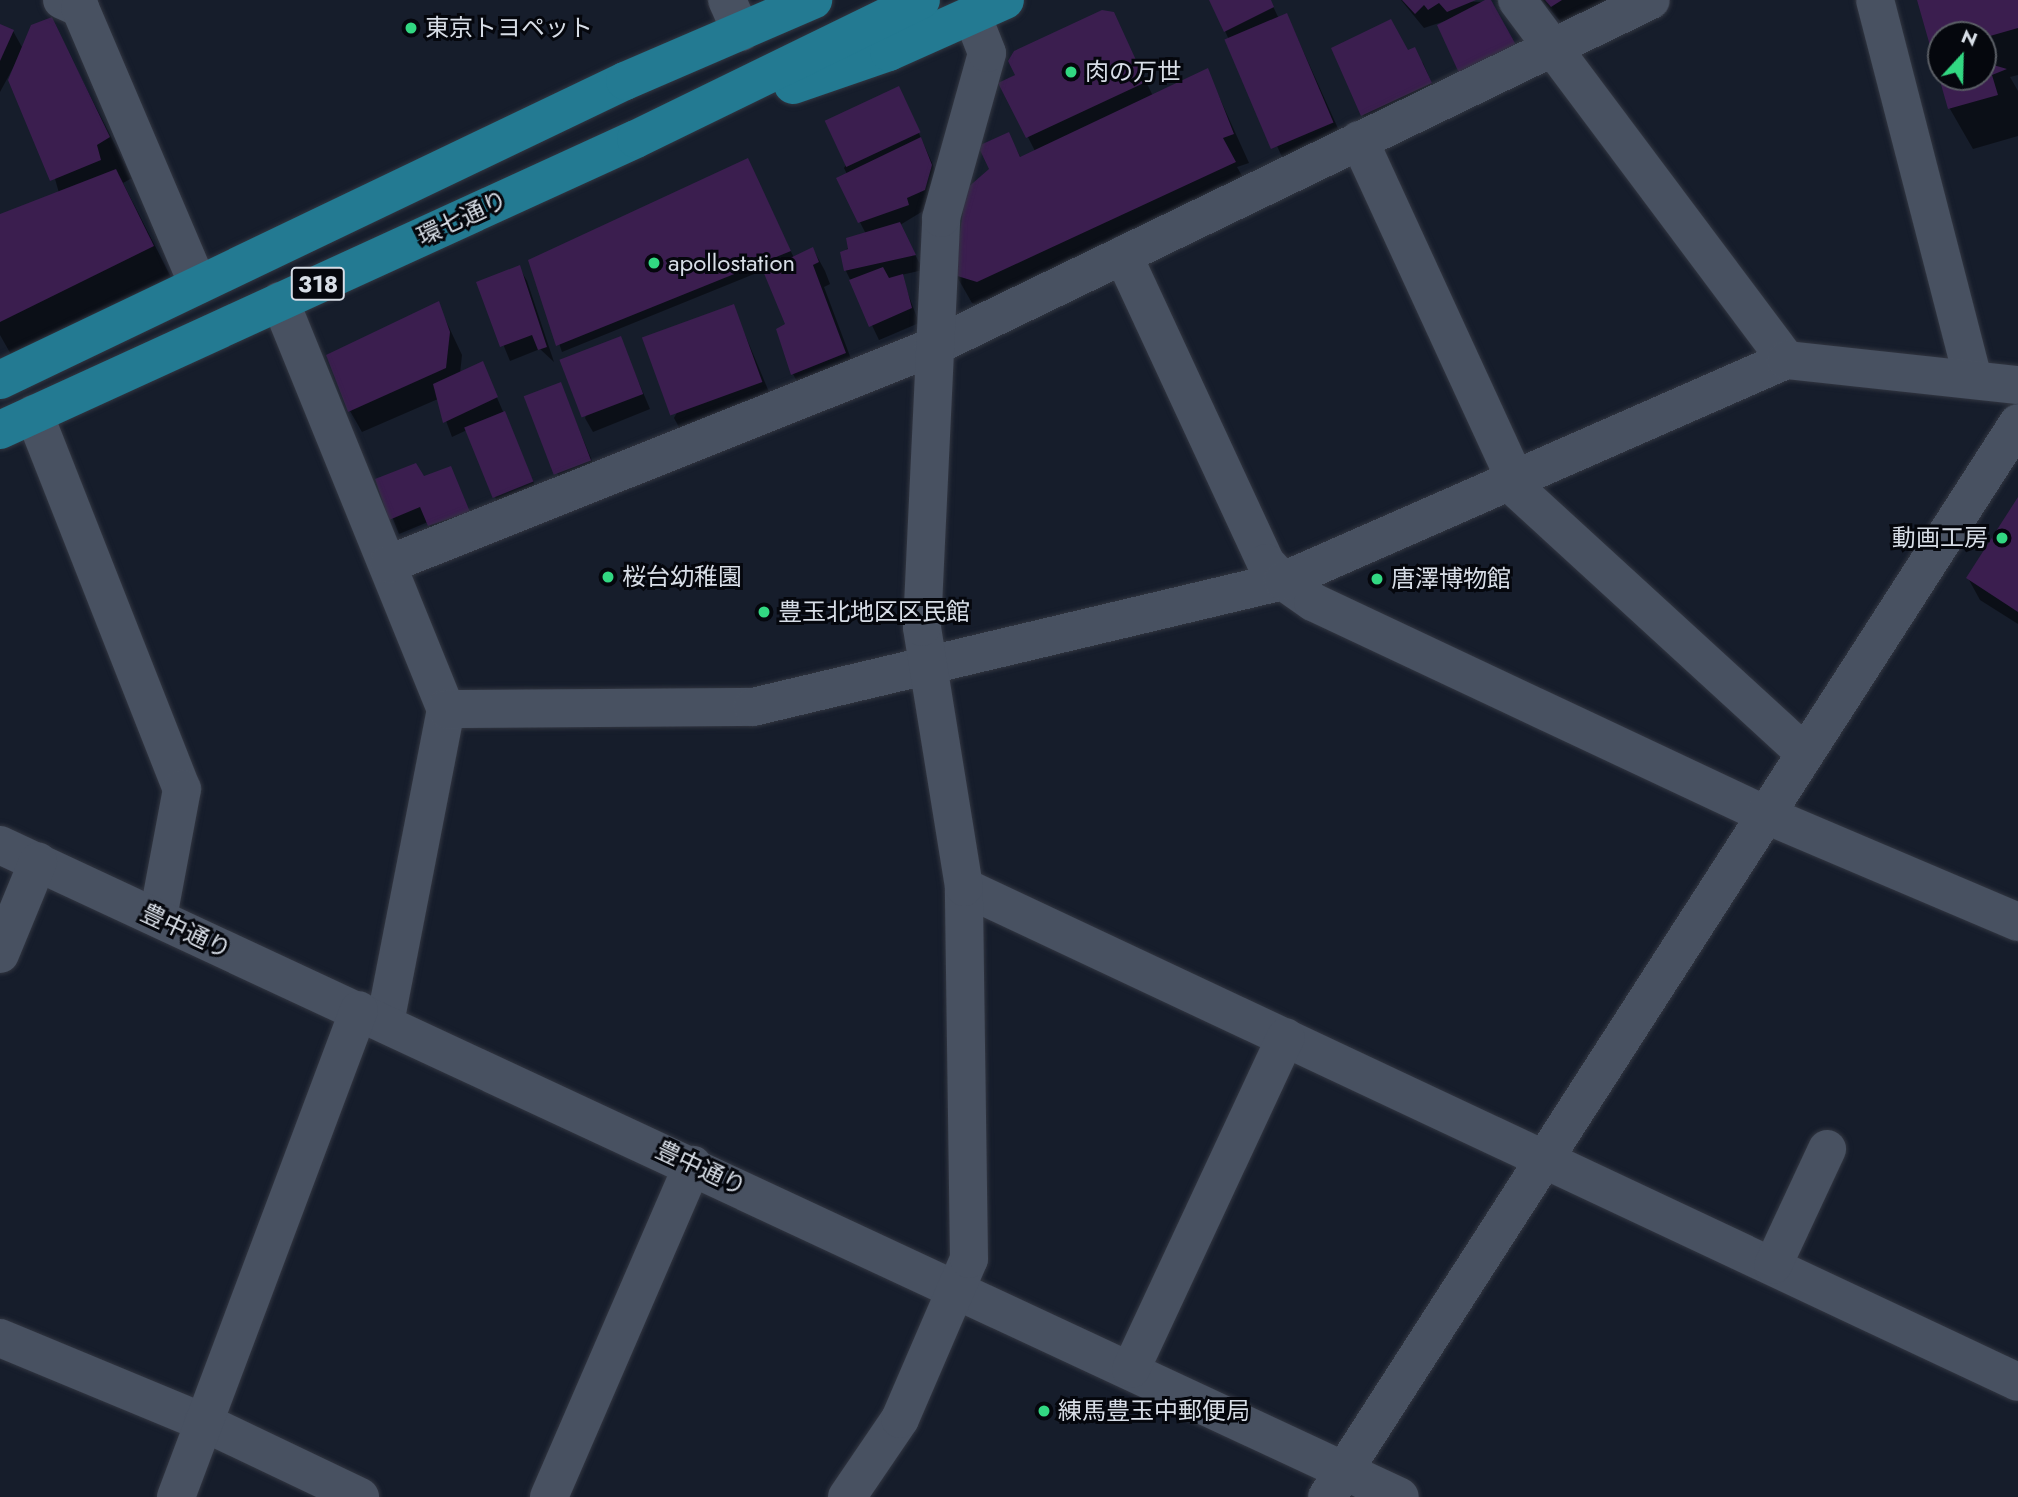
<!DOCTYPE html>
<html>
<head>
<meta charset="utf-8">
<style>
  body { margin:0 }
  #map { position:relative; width:2018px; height:1497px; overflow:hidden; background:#161d2b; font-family:Jost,"Noto Sans JP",sans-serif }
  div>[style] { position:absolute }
  .shadow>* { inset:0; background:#0007 }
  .building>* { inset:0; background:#3b1e4f; transform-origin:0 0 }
  .roads { filter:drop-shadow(0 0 2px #323641) drop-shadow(0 0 2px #323641) }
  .minor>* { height:38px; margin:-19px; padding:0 19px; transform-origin:19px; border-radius:19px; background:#485161 }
  .major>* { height:38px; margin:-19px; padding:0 19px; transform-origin:19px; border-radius:19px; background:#237a92 }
  .dots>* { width:19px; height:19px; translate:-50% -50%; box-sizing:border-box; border:4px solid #05070d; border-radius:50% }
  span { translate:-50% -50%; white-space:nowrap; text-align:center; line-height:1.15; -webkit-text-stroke:6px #05070d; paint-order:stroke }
  .shield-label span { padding:2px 5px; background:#05070d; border:2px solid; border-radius:5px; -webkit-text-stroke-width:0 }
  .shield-label { font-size:23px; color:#d7dde6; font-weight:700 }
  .poi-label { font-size:24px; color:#d7dde6 }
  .left { translate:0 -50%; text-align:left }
  .right { translate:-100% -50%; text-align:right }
  .street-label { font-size:24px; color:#d7dde6 }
  .north { position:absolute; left:1927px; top:21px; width:70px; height:70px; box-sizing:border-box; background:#05070d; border:2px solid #595d64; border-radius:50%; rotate:22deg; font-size:19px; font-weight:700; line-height:28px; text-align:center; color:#d7dde6 }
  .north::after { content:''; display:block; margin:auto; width:24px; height:32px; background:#32d882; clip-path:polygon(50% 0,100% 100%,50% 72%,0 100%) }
</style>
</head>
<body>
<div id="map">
  <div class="shadow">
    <div style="clip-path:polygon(1211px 0,1270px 0,1279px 19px,1287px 15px,1345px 144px,1287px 168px)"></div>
    <div style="clip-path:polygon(1401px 0,1486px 2px,1489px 0,1451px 19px,1424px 28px)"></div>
    <div style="clip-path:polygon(1542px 0,1614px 0,1565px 27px)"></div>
    <div style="clip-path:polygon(evenodd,1919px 0,2018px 0,2018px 75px,2010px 77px,2018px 91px,2018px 136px,1973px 149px,1950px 109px,1919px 0,1941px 35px,1983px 35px,1983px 77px,1941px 77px,1941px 35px)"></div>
    <div style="clip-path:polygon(1112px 13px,1153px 96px,1207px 70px,1249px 163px,1237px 167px,1251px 192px,994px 310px,972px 303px,956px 275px,991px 169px,1008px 134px,1021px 158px,1035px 151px,1001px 84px)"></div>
    <div style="clip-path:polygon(51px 19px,132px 178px,123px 183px,176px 287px,17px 365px,0 335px,0 216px,59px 193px,20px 55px,0 92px,0 26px,13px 31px,23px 49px)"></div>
    <div style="clip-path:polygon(1408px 52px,1423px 63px,1438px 98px,1371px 129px,1363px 115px)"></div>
    <div style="clip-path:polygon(899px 88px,940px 181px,933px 205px,900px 225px,923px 270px,901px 275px,919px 323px,879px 340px,846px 271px,842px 253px,866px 234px,838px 179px,847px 174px,844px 168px)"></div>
    <div style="clip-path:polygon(751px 167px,794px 258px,813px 249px,825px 271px,830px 284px,824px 287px,857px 375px,805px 396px,793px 374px,787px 325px,764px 270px,562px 352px,530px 261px)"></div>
    <div style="clip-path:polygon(519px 267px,527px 281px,554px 362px,540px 349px,510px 361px,478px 283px)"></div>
    <div style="clip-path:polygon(438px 304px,462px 355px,460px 374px,482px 363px,540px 497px,501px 511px,467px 430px,452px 437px,438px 399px,362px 432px,350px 411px)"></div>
    <div style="clip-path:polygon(733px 306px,774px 404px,686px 440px,674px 418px)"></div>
    <div style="clip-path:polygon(620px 338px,650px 409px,593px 432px,585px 418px)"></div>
    <div style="clip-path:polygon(560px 384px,598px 475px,566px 488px,557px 473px)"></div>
    <div style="clip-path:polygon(450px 468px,476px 527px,438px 540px,428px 522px,399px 534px,377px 480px,423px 479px)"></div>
    <div style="clip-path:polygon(2018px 500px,2018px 624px,1980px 600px,1968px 578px)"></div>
  </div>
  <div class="building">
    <div style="clip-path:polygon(1209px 0,1271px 0,1274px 7px,1224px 32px)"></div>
    <div style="clip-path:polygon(1402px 0,1476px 0,1447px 12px,1439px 3px,1428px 10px,1424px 5px,1415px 14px)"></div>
    <div style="clip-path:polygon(1485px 0,1491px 0,1516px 45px,1459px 73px,1437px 25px)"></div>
    <div style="clip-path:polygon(1545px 0,1562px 0,1551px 7px)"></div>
    <div style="clip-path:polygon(1917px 0,2018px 0,2018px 28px,1983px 38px,1941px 35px,1941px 77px,1983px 77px,1984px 41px,1990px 64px,2007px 69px,1992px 75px,1998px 95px,1948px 109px)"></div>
    <div style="clip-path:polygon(1102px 10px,1114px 12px,1146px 82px,1026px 138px,998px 83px,1015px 75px,1008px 61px,1014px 51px)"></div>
    <div style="left:1287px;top:13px;width:119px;height:68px;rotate:67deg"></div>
    <div style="clip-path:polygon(52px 17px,110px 137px,97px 145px,101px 160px,50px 181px,8px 80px,31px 25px)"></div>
    <div style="clip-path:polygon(1391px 19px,1408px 50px,1415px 47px,1432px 83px,1361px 116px,1331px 48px)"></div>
    <div style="clip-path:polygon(0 24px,14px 30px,0 61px)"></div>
    <div style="clip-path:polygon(1208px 68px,1234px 134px,1223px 138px,1236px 162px,977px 282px,954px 275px,966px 189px,989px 169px,978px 146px,1009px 132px,1020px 157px)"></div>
    <div style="left:899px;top:86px;width:51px;height:82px;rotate:65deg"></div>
    <div style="clip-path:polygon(921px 137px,932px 165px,925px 190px,907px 198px,909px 205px,858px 223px,836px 178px)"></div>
    <div style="clip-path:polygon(748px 158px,791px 251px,556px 346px,528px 260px)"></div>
    <div style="clip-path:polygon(116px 169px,154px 246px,0 322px,0 214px)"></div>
    <div style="clip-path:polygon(900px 222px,916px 255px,844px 271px,840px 252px,848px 249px,846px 238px)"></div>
    <div style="clip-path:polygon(813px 247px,819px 262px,813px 265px,846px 353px,791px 375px,776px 329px,785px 324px,763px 271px)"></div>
    <div style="clip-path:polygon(520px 265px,547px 347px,538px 350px,532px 335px,500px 347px,476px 282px)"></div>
    <div style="clip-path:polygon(883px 267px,889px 278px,903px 274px,912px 308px,869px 327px,849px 280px)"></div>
    <div style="clip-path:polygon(439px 301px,450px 332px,446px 368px,348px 412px,326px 355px)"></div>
    <div style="left:734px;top:304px;width:83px;height:98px;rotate:70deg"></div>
    <div style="left:621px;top:336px;width:62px;height:66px;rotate:69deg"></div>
    <div style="clip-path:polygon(483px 361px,498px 397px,443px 423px,433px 384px)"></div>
    <div style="left:561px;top:382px;width:84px;height:40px;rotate:69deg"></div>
    <div style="left:505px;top:411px;width:76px;height:44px;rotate:68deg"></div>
    <div style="clip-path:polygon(416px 463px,424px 476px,451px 466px,470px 512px,428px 526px,420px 507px,389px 520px,375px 479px)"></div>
    <div style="clip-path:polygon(2018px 497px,2018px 612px,1966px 578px)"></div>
  </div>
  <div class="roads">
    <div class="minor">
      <div style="left:62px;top:0;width:20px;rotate:24deg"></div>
      <div style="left:80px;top:8px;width:301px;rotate:66.9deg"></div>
      <div style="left:727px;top:0;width:35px;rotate:66deg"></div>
      <div style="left:1517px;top:0;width:449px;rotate:53.2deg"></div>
      <div style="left:1875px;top:0;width:390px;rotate:75.5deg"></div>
      <div style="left:1359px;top:140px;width:376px;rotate:65.3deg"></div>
      <div style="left:1123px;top:255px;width:340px;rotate:65.1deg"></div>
      <div style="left:1266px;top:563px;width:25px;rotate:47deg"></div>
      <div style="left:1283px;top:581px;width:37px;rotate:35deg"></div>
      <div style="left:1313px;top:602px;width:501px;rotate:25.18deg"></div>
      <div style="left:1766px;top:815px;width:274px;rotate:23deg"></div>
      <div style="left:280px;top:301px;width:440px;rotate:67.9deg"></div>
      <div style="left:446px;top:709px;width:320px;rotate:101deg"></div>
      <div style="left:34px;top:414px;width:403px;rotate:68.5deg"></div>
      <div style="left:182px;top:789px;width:130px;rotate:100.6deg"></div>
      <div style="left:1511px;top:484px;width:398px;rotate:42.5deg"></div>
      <div style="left:389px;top:564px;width:586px;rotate:-21.75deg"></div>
      <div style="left:933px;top:347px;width:797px;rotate:-25.79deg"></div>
      <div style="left:446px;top:709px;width:307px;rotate:-0.4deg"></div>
      <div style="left:753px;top:707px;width:545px;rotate:-13.37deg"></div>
      <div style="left:1283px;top:581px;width:549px;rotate:-23.72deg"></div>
      <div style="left:1786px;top:360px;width:233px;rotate:6.2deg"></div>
      <div style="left:0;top:845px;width:1544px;rotate:24.97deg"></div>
      <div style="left:964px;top:887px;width:1164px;rotate:25.16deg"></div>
      <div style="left:0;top:954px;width:100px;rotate:-67.6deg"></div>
      <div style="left:1773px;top:1265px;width:128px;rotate:-65deg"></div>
      <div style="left:0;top:1338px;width:220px;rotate:22.5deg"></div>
      <div style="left:203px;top:1422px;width:174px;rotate:25.5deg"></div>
      <div style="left:1131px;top:1369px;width:366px;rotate:-65deg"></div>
      <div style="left:176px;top:1497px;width:520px;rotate:-69.41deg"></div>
      <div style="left:549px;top:1497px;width:362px;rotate:-66.6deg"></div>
      <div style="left:847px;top:1497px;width:94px;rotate:-55.8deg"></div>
      <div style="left:900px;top:1419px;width:174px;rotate:-66.7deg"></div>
      <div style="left:969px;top:1259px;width:372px;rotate:-90.8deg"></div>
      <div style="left:964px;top:887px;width:263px;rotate:-99.2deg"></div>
      <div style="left:922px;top:627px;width:409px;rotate:-87.3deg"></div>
      <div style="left:941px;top:218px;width:171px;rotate:-74.4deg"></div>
      <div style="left:987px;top:53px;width:41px;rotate:-111.5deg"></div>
      <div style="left:1327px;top:1497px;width:1277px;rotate:-57.24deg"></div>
    </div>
    <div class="major">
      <div style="left:793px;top:85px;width:102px;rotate:-19deg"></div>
      <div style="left:889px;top:52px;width:127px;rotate:-24.1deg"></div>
      <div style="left:0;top:380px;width:693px;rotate:-25.57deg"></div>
      <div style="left:625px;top:81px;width:205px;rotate:-23.3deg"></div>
      <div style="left:0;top:430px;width:699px;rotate:-24.59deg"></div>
      <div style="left:636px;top:139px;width:317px;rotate:-26deg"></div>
    </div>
  </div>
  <div class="dots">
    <div style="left:411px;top:28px;background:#32d882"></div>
    <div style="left:1071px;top:72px;background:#32d882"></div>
    <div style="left:654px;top:263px;background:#32d882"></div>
    <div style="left:2002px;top:538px;background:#32d882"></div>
    <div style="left:608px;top:577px;background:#32d882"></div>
    <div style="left:1377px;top:579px;background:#32d882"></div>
    <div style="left:764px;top:612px;background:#32d882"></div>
    <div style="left:1044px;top:1411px;background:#32d882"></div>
  </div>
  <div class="shield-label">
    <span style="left:318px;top:284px">318</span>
  </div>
  <div class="poi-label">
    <span class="left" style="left:425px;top:28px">東京トヨペット</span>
    <span class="left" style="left:1085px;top:72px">肉の万世</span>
    <span class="left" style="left:668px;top:263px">apollostation</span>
    <span class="right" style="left:1988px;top:538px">動画工房</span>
    <span class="left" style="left:622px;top:577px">桜台幼稚園</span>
    <span class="left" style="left:1391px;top:579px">唐澤博物館</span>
    <span class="left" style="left:778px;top:612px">豊玉北地区区民館</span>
    <span class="left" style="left:1058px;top:1411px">練馬豊玉中郵便局</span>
  </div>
  <div class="street-label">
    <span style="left:462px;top:218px;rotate:-25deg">環七通り</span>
    <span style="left:186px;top:931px;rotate:25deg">豊中通り</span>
    <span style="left:701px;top:1168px;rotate:25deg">豊中通り</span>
  </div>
  <div class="north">N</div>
</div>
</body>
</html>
